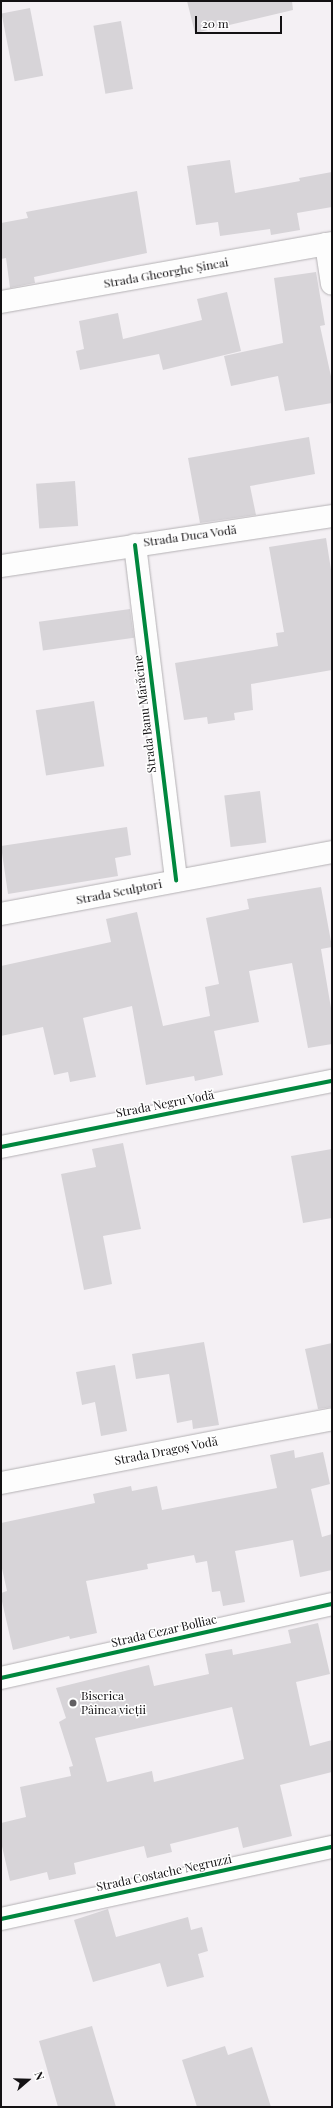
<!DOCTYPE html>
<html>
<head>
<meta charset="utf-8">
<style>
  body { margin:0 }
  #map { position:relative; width:333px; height:2108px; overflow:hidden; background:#f4f0f4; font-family:"Playfair Display",serif }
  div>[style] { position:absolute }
  .building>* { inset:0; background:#d7d4d8; transform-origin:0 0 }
  .roads { filter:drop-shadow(0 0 1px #b4b1b4) drop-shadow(0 0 1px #b4b1b4) }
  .street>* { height:22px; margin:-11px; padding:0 11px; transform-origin:11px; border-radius:11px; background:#fdfdfd }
  .cycleway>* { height:4px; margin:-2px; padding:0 2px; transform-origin:2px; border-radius:2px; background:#00873e }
  .dots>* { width:11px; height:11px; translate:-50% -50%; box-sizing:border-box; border:2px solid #fff; border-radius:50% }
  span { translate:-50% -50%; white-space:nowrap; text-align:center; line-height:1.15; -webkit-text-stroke:3px #fff; paint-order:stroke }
  .street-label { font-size:12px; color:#131113 }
  .poi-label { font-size:12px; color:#131113 }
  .left { translate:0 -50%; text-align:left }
  .frame { position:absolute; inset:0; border:2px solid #131113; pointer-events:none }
  .north { position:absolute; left:8px; top:2060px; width:40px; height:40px; -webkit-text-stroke:3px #fff; paint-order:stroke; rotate:70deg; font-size:11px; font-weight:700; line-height:16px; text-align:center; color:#131113 }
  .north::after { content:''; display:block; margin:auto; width:14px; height:18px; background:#131113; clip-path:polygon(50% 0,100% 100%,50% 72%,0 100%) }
  .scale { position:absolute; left:195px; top:16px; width:87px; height:18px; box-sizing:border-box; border:2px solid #131113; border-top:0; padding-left:5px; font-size:12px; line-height:14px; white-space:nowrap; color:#131113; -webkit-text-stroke:3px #fff; paint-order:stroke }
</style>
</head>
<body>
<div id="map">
  <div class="building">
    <div style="clip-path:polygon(187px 1px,292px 1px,293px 10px,195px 33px)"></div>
    <div style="left:30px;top:8px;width:69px;height:29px;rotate:79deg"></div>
    <div style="left:121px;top:21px;width:69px;height:28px;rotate:80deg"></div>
    <div style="clip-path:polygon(230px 160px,235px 193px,300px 181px,299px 178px,332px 172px,332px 207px,297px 213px,300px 230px,271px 235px,270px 229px,220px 236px,218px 222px,196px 225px,187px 166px)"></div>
    <div style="clip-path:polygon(137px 191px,147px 253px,34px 277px,35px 283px,10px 288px,6px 258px,1px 259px,1px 223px,28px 218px,26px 212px)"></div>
    <div style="clip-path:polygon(316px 272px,325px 325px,320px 326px,332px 381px,332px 403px,285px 411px,278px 376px,231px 386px,224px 356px,283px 343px,274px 278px)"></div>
    <div style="clip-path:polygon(227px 292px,241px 351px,163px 370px,159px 354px,80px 370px,76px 351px,84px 349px,79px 321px,118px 313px,123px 339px,202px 320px,197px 299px)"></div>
    <div style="clip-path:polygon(309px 437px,315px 474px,250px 486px,256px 515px,200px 523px,188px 458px)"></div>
    <div style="left:75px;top:481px;width:45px;height:39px;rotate:86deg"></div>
    <div style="clip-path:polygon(326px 538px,332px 576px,332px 670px,251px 684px,253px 710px,234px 713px,235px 720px,208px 724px,207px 717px,184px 720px,175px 663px,278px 646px,276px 633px,284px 632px,269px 547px)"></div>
    <div style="left:130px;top:609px;width:29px;height:92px;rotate:82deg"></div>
    <div style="left:94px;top:701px;width:66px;height:59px;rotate:81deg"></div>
    <div style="left:260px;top:791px;width:52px;height:36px;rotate:83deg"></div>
    <div style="clip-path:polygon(127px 827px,131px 855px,115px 858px,118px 876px,8px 894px,1px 846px)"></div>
    <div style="clip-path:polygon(321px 887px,332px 947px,321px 949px,332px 1014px,332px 1044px,308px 1048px,292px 963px,249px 971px,259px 1022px,214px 1031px,223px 1075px,195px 1081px,194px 1076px,146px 1085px,132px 1006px,83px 1018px,96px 1077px,70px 1082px,68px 1072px,54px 1075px,43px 1027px,1px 1036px,1px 966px,111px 942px,106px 919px,137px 912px,163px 1026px,210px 1016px,205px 987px,219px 984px,206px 918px,249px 909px,247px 899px)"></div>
    <div style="clip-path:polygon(123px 1143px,141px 1229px,103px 1236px,112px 1284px,84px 1290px,61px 1174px,96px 1167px,92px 1149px)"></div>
    <div style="clip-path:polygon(332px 1149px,332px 1218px,303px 1223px,291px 1156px)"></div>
    <div style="clip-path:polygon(204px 1342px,219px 1425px,193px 1429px,192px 1420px,177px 1423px,169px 1374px,136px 1379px,132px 1354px)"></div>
    <div style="clip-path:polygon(332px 1343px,332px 1407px,318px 1409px,305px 1349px)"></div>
    <div style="clip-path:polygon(115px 1365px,127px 1431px,101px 1436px,95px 1402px,82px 1405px,76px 1372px)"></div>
    <div style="clip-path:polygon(294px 1450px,295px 1458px,323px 1452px,330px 1484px,311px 1489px,322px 1537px,332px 1534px,332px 1570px,300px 1577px,293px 1540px,235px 1551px,245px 1602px,223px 1606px,220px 1591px,212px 1592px,207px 1561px,196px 1563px,194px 1555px,147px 1564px,148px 1569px,86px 1581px,97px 1633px,70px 1639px,69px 1636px,13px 1650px,1px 1597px,1px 1593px,7px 1591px,1px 1564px,1px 1523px,95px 1503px,93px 1494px,131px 1486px,132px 1491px,157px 1486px,162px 1510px,277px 1488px,270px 1455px)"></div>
    <div style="clip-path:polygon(evenodd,318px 1623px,330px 1674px,296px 1682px,310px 1746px,332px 1740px,332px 1772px,280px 1785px,292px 1836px,243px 1848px,238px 1827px,170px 1844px,172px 1852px,147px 1858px,144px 1846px,74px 1863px,76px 1874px,49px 1880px,47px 1872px,10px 1881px,1px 1842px,1px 1823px,26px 1817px,20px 1787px,71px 1776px,69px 1767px,73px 1766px,59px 1722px,66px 1718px,56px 1688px,149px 1665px,154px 1686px,209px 1674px,205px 1654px,232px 1649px,233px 1655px,291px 1643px,288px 1630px,318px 1623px,232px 1707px,244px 1759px,154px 1782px,152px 1771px,107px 1782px,95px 1738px,232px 1707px)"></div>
    <div style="clip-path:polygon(108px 1909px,116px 1937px,188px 1917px,191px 1930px,202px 1927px,208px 1951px,198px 1954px,204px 1977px,167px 1987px,160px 1963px,93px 1982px,74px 1920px)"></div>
    <div style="clip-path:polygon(92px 2026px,116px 2107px,58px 2107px,39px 2041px)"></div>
    <div style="clip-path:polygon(225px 2046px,228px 2055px,252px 2047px,271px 2107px,197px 2107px,182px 2060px)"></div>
  </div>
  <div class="roads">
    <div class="street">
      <div style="left:326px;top:244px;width:40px;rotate:81.5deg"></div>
      <div style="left:1px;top:302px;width:336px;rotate:-10.1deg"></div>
      <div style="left:135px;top:545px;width:338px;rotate:83deg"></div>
      <div style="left:1px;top:566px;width:335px;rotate:-8.6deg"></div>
      <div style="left:1px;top:914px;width:337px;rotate:-10.6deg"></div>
      <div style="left:1px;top:1147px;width:338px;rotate:-11.3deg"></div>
      <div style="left:1px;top:1483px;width:337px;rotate:-10.9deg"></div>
      <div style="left:1px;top:1678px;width:339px;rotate:-12.6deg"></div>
      <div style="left:1px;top:1919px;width:339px;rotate:-12.3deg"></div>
    </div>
  </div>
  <div class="cycleway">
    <div style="left:135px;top:545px;width:338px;rotate:83deg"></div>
    <div style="left:1px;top:1147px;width:338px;rotate:-11.3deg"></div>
    <div style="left:1px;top:1678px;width:339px;rotate:-12.6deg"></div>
    <div style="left:1px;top:1919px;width:339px;rotate:-12.3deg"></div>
  </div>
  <div class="dots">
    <div style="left:73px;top:1703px;background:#625f62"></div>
  </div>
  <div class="street-label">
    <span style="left:166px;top:273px;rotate:-10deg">Strada Gheorghe Șincai</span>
    <span style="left:190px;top:536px;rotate:-8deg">Strada Duca Vodă</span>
    <span style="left:145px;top:714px;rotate:-97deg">Strada Banu Mărăcine</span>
    <span style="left:119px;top:892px;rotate:-11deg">Strada Sculptori</span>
    <span style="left:165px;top:1104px;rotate:-11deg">Strada Negru Vodă</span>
    <span style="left:166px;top:1451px;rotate:-11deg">Strada Dragoș Vodă</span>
    <span style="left:164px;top:1631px;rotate:-13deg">Strada Cezar Bolliac</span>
    <span style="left:164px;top:1873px;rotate:-12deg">Strada Costache Negruzzi</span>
  </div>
  <div class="poi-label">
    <span class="left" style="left:81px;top:1703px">Biserica<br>Pâinea vieții</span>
  </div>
  <div class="frame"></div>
  <div class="north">N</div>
  <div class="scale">20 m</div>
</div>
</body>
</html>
